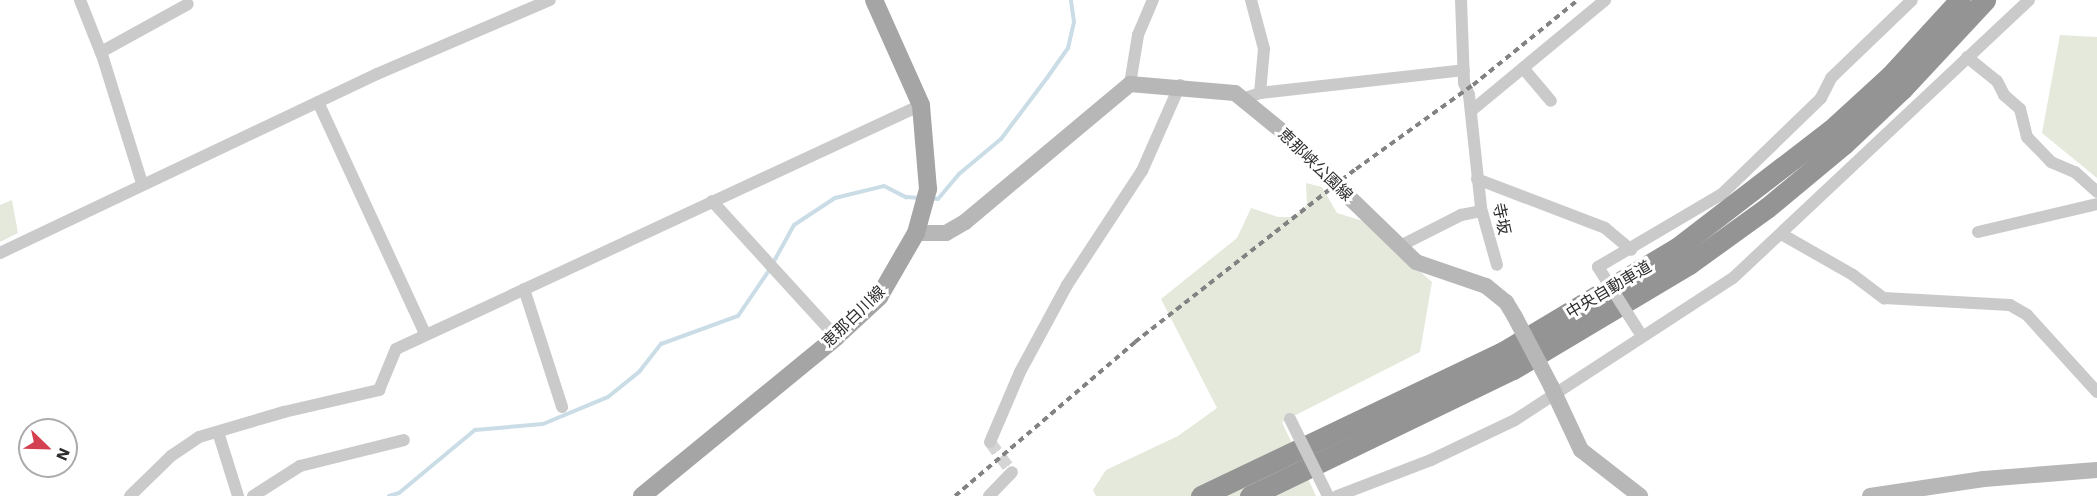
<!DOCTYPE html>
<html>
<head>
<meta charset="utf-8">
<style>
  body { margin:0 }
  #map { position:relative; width:2097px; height:496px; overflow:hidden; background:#fff; font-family:"Work Sans","Noto Sans JP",sans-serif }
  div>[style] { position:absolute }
  .green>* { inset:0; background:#e4e9dc }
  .stream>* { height:4px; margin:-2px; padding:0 2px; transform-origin:2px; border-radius:2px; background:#cadde7 }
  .street-tunnel>* { height:12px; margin-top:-6px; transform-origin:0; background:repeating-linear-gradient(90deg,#d5d5d5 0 12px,transparent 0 18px) }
  .street>* { height:12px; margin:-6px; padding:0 6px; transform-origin:6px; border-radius:6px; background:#cacaca }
  .secondary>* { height:16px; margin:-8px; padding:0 8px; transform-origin:8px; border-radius:8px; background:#b7b7b7 }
  .primary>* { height:18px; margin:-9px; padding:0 9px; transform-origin:9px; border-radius:9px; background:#a5a5a5 }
  .highway>* { height:21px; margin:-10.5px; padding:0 10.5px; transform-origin:10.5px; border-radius:10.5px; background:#949494 }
  .rail>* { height:4px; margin-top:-2px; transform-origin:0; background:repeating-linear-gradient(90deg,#828282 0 6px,transparent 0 10.5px) }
  .street-bridge>* { height:12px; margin:-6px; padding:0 6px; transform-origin:6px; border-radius:6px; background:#cacaca }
  .secondary-bridge>* { height:16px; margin:-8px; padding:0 8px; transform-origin:8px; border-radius:8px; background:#b7b7b7 }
  span { translate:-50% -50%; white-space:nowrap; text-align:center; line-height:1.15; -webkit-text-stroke:6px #fff; paint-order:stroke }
  .street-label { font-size:16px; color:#2d2d2d }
  .north { position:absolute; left:18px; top:418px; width:60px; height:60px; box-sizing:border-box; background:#fff; border:2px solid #ababab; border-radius:50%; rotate:113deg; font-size:16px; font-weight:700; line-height:24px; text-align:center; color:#2d2d2d }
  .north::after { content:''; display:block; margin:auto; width:21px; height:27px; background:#d34150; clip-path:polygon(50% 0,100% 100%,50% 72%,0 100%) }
</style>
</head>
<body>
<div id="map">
  <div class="green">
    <div style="clip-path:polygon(2060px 35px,2097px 37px,2097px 178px,2042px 133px)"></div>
    <div style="clip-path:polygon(1306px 183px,1322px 187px,1337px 213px,1363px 221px,1432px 282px,1420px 352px,1282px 422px,1316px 496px,1096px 496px,1093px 490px,1106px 470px,1178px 436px,1217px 408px,1161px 299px,1237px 238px,1251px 208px,1278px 217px,1293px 217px,1307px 205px)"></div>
    <div style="clip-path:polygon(12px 200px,18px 233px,0 242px,0 205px)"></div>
  </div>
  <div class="stream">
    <div style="left:931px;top:198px;width:7px;rotate:8deg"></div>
    <div style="left:938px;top:199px;width:33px;rotate:-50deg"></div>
    <div style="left:959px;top:174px;width:55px;rotate:-39.8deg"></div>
    <div style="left:1001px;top:139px;width:76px;rotate:-53deg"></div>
    <div style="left:1047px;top:78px;width:37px;rotate:-55deg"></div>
    <div style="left:1068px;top:48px;width:27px;rotate:-77deg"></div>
    <div style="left:1074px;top:22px;width:22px;rotate:-98deg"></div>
    <div style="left:773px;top:263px;width:43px;rotate:-61.1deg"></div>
    <div style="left:794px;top:225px;width:49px;rotate:-33.4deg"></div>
    <div style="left:835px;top:198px;width:50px;rotate:-13.8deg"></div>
    <div style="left:884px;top:186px;width:25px;rotate:27deg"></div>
    <div style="left:906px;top:197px;width:14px;rotate:4deg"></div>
    <div style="left:389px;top:496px;width:10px;rotate:-17deg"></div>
    <div style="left:399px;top:493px;width:99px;rotate:-39.7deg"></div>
    <div style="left:475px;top:430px;width:68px;rotate:-5deg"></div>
    <div style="left:543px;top:424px;width:70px;rotate:-22.6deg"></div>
    <div style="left:608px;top:397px;width:40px;rotate:-39deg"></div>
    <div style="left:639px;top:372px;width:36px;rotate:-52deg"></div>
    <div style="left:661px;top:344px;width:82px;rotate:-20deg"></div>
    <div style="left:738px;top:316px;width:57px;rotate:-55.8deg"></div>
  </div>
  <div class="street-tunnel">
    <div style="left:990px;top:442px;width:37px;rotate:54deg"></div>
  </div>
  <div class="street">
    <div style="left:80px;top:0;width:62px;rotate:68.4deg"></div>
    <div style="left:103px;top:58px;width:131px;rotate:72.7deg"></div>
    <div style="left:1251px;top:0;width:51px;rotate:75.1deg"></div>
    <div style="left:1264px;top:49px;width:44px;rotate:95.2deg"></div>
    <div style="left:1461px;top:0;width:83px;rotate:87.9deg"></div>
    <div style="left:1464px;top:83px;width:13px;rotate:67deg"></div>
    <div style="left:1469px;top:95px;width:114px;rotate:83.9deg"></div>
    <div style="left:1481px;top:208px;width:59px;rotate:74.3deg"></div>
    <div style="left:101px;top:52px;width:99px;rotate:-28.9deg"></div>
    <div style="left:1967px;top:57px;width:38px;rotate:39deg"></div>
    <div style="left:1997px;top:81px;width:16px;rotate:63deg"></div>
    <div style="left:2004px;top:95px;width:21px;rotate:41deg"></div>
    <div style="left:2020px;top:109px;width:29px;rotate:76deg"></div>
    <div style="left:2027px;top:137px;width:35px;rotate:46deg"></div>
    <div style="left:2051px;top:162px;width:26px;rotate:23deg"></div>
    <div style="left:2075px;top:172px;width:30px;rotate:42deg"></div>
    <div style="left:1523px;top:68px;width:43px;rotate:49.7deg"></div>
    <div style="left:1130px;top:84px;width:50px;rotate:-80.7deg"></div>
    <div style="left:1138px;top:35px;width:38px;rotate:-67deg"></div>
    <div style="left:1242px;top:99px;width:19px;rotate:-18deg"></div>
    <div style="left:1260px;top:93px;width:205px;rotate:-6.4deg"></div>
    <div style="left:318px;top:102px;width:255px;rotate:65.2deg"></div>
    <div style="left:1471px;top:111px;width:174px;rotate:-39.6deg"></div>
    <div style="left:1477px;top:179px;width:137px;rotate:20.9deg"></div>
    <div style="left:1605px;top:228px;width:34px;rotate:40deg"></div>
    <div style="left:712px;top:201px;width:184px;rotate:47.6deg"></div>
    <div style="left:1978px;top:232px;width:122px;rotate:-13.2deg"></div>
    <div style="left:1783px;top:235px;width:81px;rotate:29.7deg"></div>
    <div style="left:1853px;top:275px;width:39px;rotate:37deg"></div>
    <div style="left:1884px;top:298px;width:126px;rotate:3.2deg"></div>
    <div style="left:2010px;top:305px;width:20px;rotate:30deg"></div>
    <div style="left:2027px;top:315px;width:104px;rotate:47.7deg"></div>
    <div style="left:1398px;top:247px;width:71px;rotate:-26.9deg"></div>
    <div style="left:1461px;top:215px;width:20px;rotate:-11deg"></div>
    <div style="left:0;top:253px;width:417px;rotate:-25.4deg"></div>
    <div style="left:377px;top:74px;width:188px;rotate:-23.2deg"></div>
    <div style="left:1598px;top:267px;width:144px;rotate:-30.5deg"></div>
    <div style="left:1722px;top:194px;width:138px;rotate:-44.1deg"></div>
    <div style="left:1821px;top:98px;width:22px;rotate:-63deg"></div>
    <div style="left:1831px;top:78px;width:112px;rotate:-43.9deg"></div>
    <div style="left:524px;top:289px;width:124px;rotate:72.1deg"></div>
    <div style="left:218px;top:432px;width:67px;rotate:72.6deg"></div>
    <div style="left:990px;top:442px;width:76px;rotate:-66.8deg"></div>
    <div style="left:1020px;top:372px;width:99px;rotate:-61.6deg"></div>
    <div style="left:1067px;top:285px;width:136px;rotate:-56.7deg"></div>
    <div style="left:1142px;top:171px;width:94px;rotate:-66.2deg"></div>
    <div style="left:130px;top:496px;width:57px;rotate:-44.3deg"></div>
    <div style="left:171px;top:456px;width:34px;rotate:-34deg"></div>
    <div style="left:199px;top:437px;width:89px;rotate:-16.4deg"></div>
    <div style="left:284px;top:412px;width:98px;rotate:-13deg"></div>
    <div style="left:379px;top:390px;width:44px;rotate:-67.5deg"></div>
    <div style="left:396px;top:349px;width:579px;rotate:-24.93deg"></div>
    <div style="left:253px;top:496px;width:56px;rotate:-32.6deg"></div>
    <div style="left:300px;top:466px;width:107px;rotate:-14deg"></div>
    <div style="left:989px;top:496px;width:33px;rotate:-46deg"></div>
    <div style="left:1337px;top:496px;width:101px;rotate:-21deg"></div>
    <div style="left:1431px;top:460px;width:93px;rotate:-25.5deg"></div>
    <div style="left:1515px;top:420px;width:260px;rotate:-33.1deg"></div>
    <div style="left:1733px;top:278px;width:406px;rotate:-43.2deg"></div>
  </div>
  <div class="secondary">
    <div style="left:1350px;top:198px;width:92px;rotate:44.1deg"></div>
    <div style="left:1416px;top:262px;width:74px;rotate:18.9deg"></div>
    <div style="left:1486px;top:286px;width:26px;rotate:39deg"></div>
    <div style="left:1506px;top:302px;width:17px;rotate:59deg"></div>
    <div style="left:916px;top:233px;width:30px"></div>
    <div style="left:946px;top:233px;width:22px;rotate:-30deg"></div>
    <div style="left:965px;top:222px;width:215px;rotate:-39.9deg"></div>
    <div style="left:1130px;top:84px;width:105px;rotate:4.9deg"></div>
    <div style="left:1235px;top:93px;width:62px;rotate:39.1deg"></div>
    <div style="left:1283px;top:132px;width:66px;rotate:45deg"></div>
    <div style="left:1551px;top:386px;width:71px;rotate:64.9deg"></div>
    <div style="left:1581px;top:450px;width:75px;rotate:37.9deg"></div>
    <div style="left:1870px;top:496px;width:115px;rotate:-8.5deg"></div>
    <div style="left:1984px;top:479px;width:113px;rotate:-4.6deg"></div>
  </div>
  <div class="primary">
    <div style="left:642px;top:496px;width:251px;rotate:-39.3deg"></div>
    <div style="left:836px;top:337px;width:59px;rotate:-42.9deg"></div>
    <div style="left:879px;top:297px;width:74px;rotate:-60deg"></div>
    <div style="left:916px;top:233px;width:46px;rotate:-74.7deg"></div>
    <div style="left:928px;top:189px;width:84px;rotate:-94.8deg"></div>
    <div style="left:921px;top:105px;width:115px;rotate:-114.1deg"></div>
  </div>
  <div class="highway">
    <div style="left:1201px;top:496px;width:335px;rotate:-25.5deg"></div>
    <div style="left:1503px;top:352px;width:203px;rotate:-30.9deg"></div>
    <div style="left:1677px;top:248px;width:194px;rotate:-37.5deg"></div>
    <div style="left:1831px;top:130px;width:80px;rotate:-42.5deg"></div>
    <div style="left:1890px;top:76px;width:103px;rotate:-47.4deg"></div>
    <div style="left:1250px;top:496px;width:292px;rotate:-25.8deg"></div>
    <div style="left:1513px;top:369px;width:205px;rotate:-30.8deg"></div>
    <div style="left:1689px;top:264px;width:97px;rotate:-35.8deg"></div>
    <div style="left:1768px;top:207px;width:99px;rotate:-39.7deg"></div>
    <div style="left:1844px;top:144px;width:80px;rotate:-43.5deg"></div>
    <div style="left:1902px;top:89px;width:122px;rotate:-47deg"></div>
  </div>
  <div class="rail">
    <div style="left:955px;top:496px;width:237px;rotate:-40.5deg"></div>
    <div style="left:1135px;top:342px;width:281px;rotate:-38.1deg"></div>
    <div style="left:1356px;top:169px;width:144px;rotate:-35.7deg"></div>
    <div style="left:1473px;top:85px;width:135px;rotate:-39deg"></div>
  </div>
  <div class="street-bridge">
    <div style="left:1598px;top:267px;width:75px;rotate:57.6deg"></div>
    <div style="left:1290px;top:419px;width:86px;rotate:63.7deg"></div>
  </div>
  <div class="secondary-bridge">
    <div style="left:1330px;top:179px;width:28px;rotate:44deg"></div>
    <div style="left:1515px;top:317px;width:78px;rotate:62.4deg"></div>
  </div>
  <div class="street-label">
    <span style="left:1315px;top:165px;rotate:44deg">恵那峡公園線</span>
    <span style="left:1501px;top:219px;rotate:78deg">寺坂</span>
    <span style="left:1609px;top:290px;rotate:-31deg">中央自動車道</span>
    <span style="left:854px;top:317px;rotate:-44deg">恵那白川線</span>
  </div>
  <div class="north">N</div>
</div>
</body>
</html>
